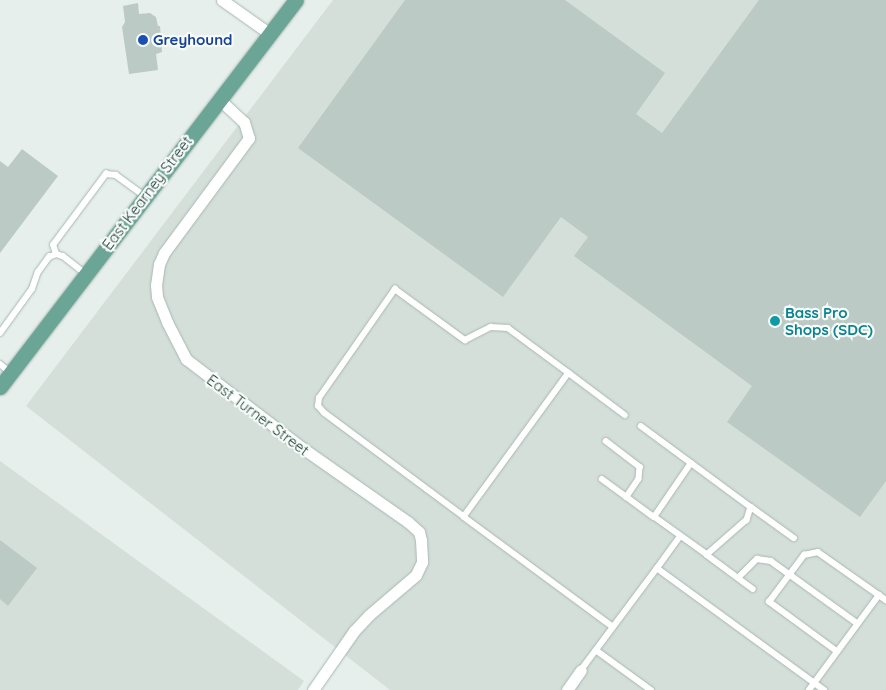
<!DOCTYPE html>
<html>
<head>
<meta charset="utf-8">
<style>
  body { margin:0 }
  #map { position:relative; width:886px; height:690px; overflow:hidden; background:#e6efeb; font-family:Quicksand,sans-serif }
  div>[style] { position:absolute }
  .built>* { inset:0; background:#d4dfda }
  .building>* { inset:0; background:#bbcac4 }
  .roads { filter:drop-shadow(0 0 1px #a8b8b2) drop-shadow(0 0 1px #a8b8b2) }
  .service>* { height:5.5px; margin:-2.75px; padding:0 2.75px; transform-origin:2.75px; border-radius:2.75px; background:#fff }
  .minor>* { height:11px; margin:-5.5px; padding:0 5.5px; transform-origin:5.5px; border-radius:5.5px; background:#fff }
  .primary>* { height:15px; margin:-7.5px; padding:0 7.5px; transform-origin:7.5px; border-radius:7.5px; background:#6aa596 }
  .dots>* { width:14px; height:14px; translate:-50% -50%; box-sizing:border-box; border:2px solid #f7fbf9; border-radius:50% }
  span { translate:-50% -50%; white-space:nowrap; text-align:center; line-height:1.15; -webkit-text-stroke:4.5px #f7fbf9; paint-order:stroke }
  .transit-label { font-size:15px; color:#164399; font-weight:700 }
  .left { translate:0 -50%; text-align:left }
  .street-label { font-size:15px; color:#24423a }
  .culture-label { font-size:15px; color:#0d838f; font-weight:700 }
</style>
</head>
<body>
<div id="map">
  <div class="built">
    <div style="clip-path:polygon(333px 0,886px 0,886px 690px,390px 690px,26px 406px)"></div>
    <div style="clip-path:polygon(0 461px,304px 681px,298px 690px,0 690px)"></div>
  </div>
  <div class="building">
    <div style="clip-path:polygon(405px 0,565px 0,665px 73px,636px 114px,662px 133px,759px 0,886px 0,886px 481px,860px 517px,727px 422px,752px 386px,574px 256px,588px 237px,561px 217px,503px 297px,298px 148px)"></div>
    <div style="clip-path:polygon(138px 3px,139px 14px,150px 13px,156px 17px,158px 26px,160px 26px,162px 52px,156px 54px,158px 70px,129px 74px,122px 27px,125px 22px,123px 6px)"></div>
    <div style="clip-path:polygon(22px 149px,58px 176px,0 253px,0 161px,8px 167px)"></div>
    <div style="clip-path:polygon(0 540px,37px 568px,8px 606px,0 599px)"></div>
  </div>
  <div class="roads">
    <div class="service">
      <div style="left:56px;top:254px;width:9px;rotate:-108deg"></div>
      <div style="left:53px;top:245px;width:89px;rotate:-53.3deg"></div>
      <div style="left:106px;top:174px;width:10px;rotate:6deg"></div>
      <div style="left:116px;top:175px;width:34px;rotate:36deg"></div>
      <div style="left:0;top:333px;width:54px;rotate:-54deg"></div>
      <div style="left:32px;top:289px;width:18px;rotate:-71deg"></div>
      <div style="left:38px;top:272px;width:19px;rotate:-54deg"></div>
      <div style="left:49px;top:257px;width:8px;rotate:-23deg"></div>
      <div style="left:56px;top:254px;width:7px;rotate:16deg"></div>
      <div style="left:63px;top:256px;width:29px;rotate:38deg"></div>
      <div style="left:0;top:364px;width:13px;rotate:39deg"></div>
      <div style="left:569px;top:373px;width:70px;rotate:36.9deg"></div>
      <div style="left:641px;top:426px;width:137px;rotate:36.4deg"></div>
      <div style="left:751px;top:507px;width:14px;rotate:107deg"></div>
      <div style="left:747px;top:520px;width:53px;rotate:138.8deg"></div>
      <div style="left:707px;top:555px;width:65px;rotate:-144.4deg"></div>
      <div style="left:654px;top:517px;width:65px;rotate:-55.6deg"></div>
      <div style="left:606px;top:441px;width:43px;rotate:37.4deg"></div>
      <div style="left:640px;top:467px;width:12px;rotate:95deg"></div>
      <div style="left:639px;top:479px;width:22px;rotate:124deg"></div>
      <div style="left:602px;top:479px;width:64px;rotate:36.2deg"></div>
      <div style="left:751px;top:507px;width:53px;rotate:35.8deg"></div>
      <div style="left:464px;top:517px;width:174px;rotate:-143.4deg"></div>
      <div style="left:324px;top:413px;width:9px;rotate:-131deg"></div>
      <div style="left:318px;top:406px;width:8px;rotate:-83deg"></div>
      <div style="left:319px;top:398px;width:133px;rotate:-55.1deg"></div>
      <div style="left:395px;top:289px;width:87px;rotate:36.1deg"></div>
      <div style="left:465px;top:340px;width:29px;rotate:-27deg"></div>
      <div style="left:491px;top:327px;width:17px;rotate:3deg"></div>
      <div style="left:508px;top:328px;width:76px;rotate:36.4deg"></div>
      <div style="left:569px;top:373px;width:178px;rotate:126.1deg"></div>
      <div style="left:464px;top:517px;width:185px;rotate:36.4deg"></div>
      <div style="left:707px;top:555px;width:57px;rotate:36.5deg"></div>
      <div style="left:657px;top:568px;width:39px;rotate:-54deg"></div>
      <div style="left:738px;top:578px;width:27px;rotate:-45deg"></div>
      <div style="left:757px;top:559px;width:14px;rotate:8deg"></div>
      <div style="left:771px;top:561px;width:106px;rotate:35.8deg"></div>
      <div style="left:596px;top:650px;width:68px;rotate:36deg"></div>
      <div style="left:836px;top:651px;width:83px;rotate:-143.8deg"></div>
      <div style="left:769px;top:602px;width:59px;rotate:-53.3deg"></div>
      <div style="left:804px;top:555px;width:14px;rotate:-12deg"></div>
      <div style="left:818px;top:552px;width:75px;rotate:35.2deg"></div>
      <div style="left:581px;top:670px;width:127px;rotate:-53.3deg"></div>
      <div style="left:657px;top:568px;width:207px;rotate:36.1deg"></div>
      <div style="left:809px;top:690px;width:118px;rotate:-53.6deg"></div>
      <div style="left:879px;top:595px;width:9px;rotate:36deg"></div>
    </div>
    <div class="minor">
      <div style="left:222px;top:0;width:59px;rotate:35.3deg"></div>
      <div style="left:219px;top:99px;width:34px;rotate:43deg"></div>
      <div style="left:244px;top:122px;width:17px;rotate:73deg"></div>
      <div style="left:249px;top:138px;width:143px;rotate:126.5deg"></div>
      <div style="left:164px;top:253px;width:12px;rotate:114deg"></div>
      <div style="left:159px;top:264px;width:21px;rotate:98deg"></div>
      <div style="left:156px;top:285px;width:12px;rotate:85deg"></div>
      <div style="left:157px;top:297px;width:27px;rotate:68deg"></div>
      <div style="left:167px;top:322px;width:42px;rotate:62.8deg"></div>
      <div style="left:186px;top:359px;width:145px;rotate:37.4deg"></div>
      <div style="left:301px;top:447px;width:131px;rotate:35deg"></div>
      <div style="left:408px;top:522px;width:15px;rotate:42deg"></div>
      <div style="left:419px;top:532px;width:8px;rotate:76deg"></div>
      <div style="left:421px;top:540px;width:22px;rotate:87deg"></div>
      <div style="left:422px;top:562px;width:14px;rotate:115deg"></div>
      <div style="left:416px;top:575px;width:62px;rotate:139.6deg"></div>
      <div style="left:369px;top:615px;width:22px;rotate:133deg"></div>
      <div style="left:354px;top:631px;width:72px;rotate:124.8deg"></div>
      <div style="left:567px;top:690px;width:24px;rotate:-55deg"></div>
    </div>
    <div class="primary">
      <div style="left:0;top:387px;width:487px;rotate:-52.6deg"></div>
    </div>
  </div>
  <div class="dots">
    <div style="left:143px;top:40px;background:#1a4fb4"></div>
    <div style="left:775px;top:321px;background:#0f9aa8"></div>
  </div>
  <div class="transit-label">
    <span class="left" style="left:153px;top:40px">Greyhound</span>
  </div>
  <div class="street-label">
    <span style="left:147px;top:193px;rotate:-53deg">East Kearney Street</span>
    <span style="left:258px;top:415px;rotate:37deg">East Turner Street</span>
  </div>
  <div class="culture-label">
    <span class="left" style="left:785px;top:321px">Bass Pro<br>Shops (SDC)</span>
  </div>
</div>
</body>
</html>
